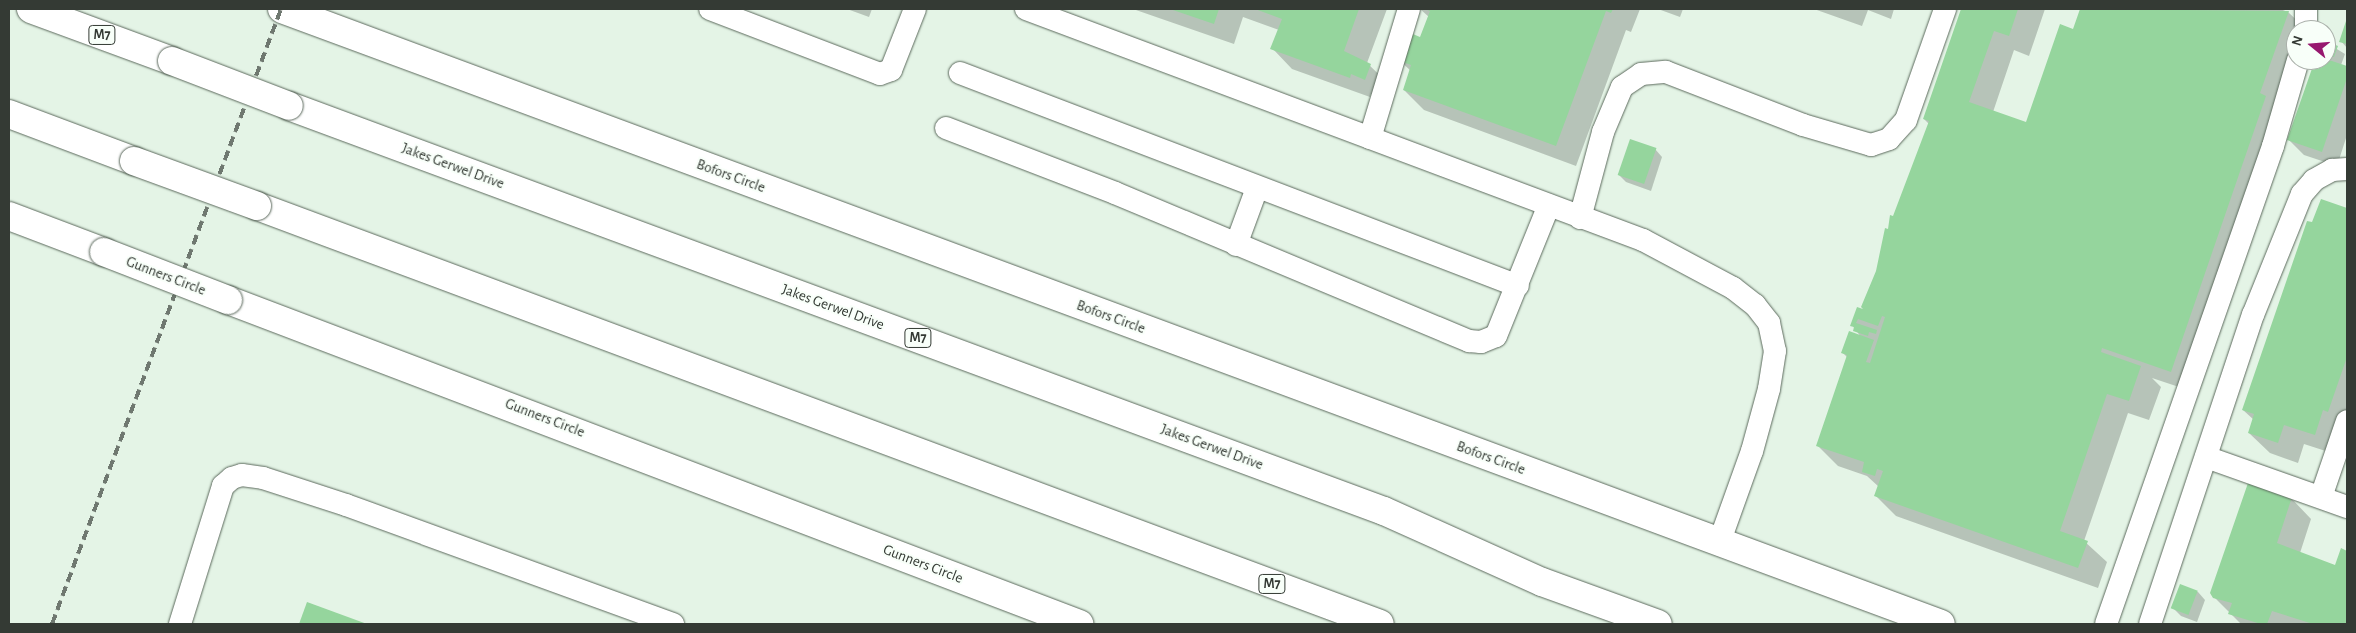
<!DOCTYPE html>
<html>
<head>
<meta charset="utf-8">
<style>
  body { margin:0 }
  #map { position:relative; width:2356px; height:633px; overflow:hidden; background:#e4f4e6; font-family:"Alegreya Sans",sans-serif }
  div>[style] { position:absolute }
  .shadow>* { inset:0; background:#0003 }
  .building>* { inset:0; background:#95d59d; transform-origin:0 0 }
  .roads { filter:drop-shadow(0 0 1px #5b695c) drop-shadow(0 0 1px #5b695c) }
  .service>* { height:22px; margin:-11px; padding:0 11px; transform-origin:11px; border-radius:11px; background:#fff }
  .minor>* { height:28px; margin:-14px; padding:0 14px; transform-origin:14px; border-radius:14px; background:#fff }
  .trunk>* { height:28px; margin:-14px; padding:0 14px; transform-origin:14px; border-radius:14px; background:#fff }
  .rail>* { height:4px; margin-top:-2px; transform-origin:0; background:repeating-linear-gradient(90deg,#6f7870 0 10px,transparent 0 15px) }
  .bridges { filter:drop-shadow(0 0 1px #5b695c) drop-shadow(0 0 1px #5b695c) }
  .minor-bridge>* { height:28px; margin:-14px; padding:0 14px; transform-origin:14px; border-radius:14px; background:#fff }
  .trunk-bridge>* { height:28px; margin:-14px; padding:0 14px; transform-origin:14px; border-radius:14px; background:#fff }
  span { translate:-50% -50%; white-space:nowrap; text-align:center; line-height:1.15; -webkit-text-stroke:4px #f8fff9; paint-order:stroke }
  .shield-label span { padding:1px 4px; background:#f8fff9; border:1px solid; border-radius:4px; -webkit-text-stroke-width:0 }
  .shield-label { font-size:14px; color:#343a34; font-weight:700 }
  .street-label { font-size:15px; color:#343a34 }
  .frame { position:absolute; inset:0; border:10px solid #343a34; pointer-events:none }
  .north { position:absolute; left:2286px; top:20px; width:50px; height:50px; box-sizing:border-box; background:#f8fff9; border:1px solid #aab0aa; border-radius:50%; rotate:287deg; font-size:14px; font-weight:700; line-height:20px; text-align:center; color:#343a34 }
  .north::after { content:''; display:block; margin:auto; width:18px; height:22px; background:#97186f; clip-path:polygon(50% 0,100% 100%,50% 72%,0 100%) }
</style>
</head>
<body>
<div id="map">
  <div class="shadow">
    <div style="clip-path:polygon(847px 9px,872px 9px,869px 17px)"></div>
    <div style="clip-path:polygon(1133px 9px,1387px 9px,1367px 63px,1390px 85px,1385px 99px,1371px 94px,1370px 97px,1292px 69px,1272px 48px,1279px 30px,1243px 17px,1234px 44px)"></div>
    <div style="clip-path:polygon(1420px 9px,1640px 9px,1631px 32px,1626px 30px,1576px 166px,1424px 110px,1404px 90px,1411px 71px,1399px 60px,1421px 38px,1429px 17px)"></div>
    <div style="clip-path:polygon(1658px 9px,1683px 9px,1680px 17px)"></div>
    <div style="clip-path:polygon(1814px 9px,1894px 9px,1891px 19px,1868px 10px,1862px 26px)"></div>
    <div style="clip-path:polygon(1962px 9px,2045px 9px,2029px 56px,2014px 50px,1993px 112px,2027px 123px,2074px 30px,2081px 9px,2280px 9px,2288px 12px,2307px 30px,2296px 30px,2296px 60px,2191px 391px,2152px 378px,2161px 387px,2149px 420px,2128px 413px,2084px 541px,2107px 562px,2098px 588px,1896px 516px,1876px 496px,1879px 487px,1867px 476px,1838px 466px,1818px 446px,1848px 358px,1843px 353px,1861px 337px,1852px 325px,1857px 309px,1867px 312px,1894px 218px,1929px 124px,1924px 119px)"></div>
    <div style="clip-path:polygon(2347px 21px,2347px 48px,2341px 41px)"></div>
    <div style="clip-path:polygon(2327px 43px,2345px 54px,2341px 65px,2347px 67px,2347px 135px,2337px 166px,2304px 155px,2289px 140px,2333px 63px,2326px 56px)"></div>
    <div style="clip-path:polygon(1655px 149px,1662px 157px,1651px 191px,1626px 182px,1618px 174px)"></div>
    <div style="clip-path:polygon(2321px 201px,2347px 210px,2347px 431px,2335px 454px,2304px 444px,2298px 463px,2270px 453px,2249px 433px,2254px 420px,2243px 410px)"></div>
    <div style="clip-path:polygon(2291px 498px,2311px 519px,2300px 553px,2336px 566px,2341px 550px,2347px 552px,2347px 624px,2241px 624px,2214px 597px)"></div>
    <div style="clip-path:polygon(2181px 586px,2198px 592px,2205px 600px,2197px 622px,2181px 616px,2173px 608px)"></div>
    <div style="clip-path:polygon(308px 603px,364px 624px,300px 624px)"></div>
  </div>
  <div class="building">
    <div style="clip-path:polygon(1170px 9px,1219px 9px,1214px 24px)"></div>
    <div style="clip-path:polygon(1255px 9px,1359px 9px,1344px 51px,1371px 64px,1365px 80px,1351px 74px,1350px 78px,1270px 49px,1282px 19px)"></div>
    <div style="clip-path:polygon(1425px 9px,1613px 9px,1611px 13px,1606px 11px,1556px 146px,1403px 90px,1411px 65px,1397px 60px,1408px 32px,1420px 37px,1430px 11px)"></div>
    <div style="clip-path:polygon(1961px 9px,2018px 9px,2009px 36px,1994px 31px,1969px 102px,2026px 122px,2060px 24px,2073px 29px,2080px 9px,2289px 11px,2260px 93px,2266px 96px,2171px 372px,2102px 348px,2101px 352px,2141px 366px,2129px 401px,2107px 394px,2060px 531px,2088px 541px,2078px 568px,1874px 496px,1883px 471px,1877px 469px,1875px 476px,1862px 472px,1864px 462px,1816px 446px,1847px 355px,1841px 353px,1849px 331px,1874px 340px,1866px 362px,1870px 363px,1885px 317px,1882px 316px,1878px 326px,1858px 319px,1856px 323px,1877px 330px,1876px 334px,1869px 332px,1868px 336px,1853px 331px,1854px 327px,1850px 326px,1857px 307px,1863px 309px,1861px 307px,1876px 271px,1885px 228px,1888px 229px,1890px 215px,1893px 216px,1929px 121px,1923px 119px)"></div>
    <div style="clip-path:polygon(2347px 18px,2347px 44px,2339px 42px)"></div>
    <div style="clip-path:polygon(2326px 41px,2338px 46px,2334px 57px,2326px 55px)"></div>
    <div style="clip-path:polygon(2326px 59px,2347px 66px,2347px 78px,2322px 152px,2287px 140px,2315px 60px)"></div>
    <div style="left:1630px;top:139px;width:28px;height:38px;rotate:19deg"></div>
    <div style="clip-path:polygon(2321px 199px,2347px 208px,2347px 357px,2328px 412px,2323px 410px,2315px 435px,2284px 425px,2278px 443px,2248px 433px,2254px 414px,2242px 410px,2307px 221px,2312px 222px)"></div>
    <div style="clip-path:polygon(2248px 483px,2292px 497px,2277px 543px,2335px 565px,2341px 548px,2347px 551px,2347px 624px,2313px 624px,2272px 611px,2267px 624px,2261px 624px,2228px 614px,2232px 603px,2213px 598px,2210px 593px)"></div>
    <div style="left:2180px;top:584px;width:19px;height:26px;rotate:21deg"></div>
    <div style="clip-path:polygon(307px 602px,367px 624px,299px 624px)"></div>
  </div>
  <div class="roads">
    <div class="service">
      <div style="left:710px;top:9px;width:182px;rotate:20.9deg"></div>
      <div style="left:880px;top:74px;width:12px;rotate:-20deg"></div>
      <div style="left:891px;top:70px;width:66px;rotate:-68.5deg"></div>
      <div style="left:1026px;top:9px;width:659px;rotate:20.53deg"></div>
      <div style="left:1643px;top:240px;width:102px;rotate:28.1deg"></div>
      <div style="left:1733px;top:288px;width:28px;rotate:38deg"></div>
      <div style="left:1755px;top:305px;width:23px;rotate:52deg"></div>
      <div style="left:1769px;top:323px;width:29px;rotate:78deg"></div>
      <div style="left:1775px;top:351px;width:38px;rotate:99deg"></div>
      <div style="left:1769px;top:389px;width:64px;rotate:105.3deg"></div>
      <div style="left:1752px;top:451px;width:98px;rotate:109.7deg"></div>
      <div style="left:2306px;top:30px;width:21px;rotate:-90deg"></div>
      <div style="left:960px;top:73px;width:597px;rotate:20.89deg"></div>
      <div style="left:946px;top:128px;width:181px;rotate:21deg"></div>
      <div style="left:1115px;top:193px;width:384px;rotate:22.7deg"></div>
      <div style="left:1469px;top:341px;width:12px;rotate:5deg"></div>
      <div style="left:1481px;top:342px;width:16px;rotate:-22deg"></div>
      <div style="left:1496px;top:336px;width:141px;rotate:-68deg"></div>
      <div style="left:1370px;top:138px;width:135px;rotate:-73.2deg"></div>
      <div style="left:1580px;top:218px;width:89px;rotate:-75deg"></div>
      <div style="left:1603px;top:132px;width:49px;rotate:-67.1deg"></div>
      <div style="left:1622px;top:87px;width:23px;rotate:-34deg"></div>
      <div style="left:1641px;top:74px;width:25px;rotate:-5deg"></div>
      <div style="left:1666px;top:72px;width:147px;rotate:21.1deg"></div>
      <div style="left:1803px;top:125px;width:71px;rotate:16.4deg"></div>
      <div style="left:1871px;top:145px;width:19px;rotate:-18deg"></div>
      <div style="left:1889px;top:139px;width:25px;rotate:-48deg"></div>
      <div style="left:1906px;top:120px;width:118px;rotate:-70.6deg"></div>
      <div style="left:1236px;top:245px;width:61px;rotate:-69.8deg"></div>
      <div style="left:2206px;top:457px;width:150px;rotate:19.5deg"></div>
      <div style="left:2321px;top:497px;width:80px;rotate:-71.1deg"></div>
      <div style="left:180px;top:624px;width:145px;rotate:-72.7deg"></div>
      <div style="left:223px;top:486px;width:12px;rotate:-42deg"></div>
      <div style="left:232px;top:478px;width:10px;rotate:-17deg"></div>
      <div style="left:242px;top:475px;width:21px;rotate:8deg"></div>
      <div style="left:263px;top:478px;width:87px;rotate:18deg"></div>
      <div style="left:346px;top:505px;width:348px;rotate:20deg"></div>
      <div style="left:2106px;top:624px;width:506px;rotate:-70.74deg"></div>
      <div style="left:2273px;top:146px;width:90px;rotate:-73.8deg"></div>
      <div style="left:2150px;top:624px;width:326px;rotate:-71.6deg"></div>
      <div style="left:2253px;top:315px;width:131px;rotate:-68deg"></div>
      <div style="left:2302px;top:194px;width:18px;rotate:-49deg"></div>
      <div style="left:2314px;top:180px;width:21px;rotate:-29deg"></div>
      <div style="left:2332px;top:170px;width:15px;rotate:-4deg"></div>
    </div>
    <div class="minor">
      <div style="left:282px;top:9px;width:1769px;rotate:20.34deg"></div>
      <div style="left:9px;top:216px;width:102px;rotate:20.8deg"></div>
      <div style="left:228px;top:300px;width:911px;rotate:20.84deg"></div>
    </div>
    <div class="trunk">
      <div style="left:31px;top:9px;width:150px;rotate:20.2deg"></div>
      <div style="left:289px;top:106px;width:1167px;rotate:20.3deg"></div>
      <div style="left:1384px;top:511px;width:173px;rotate:24.2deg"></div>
      <div style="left:1542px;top:582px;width:123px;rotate:19.9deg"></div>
      <div style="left:9px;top:114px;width:134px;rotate:20.6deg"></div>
      <div style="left:257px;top:206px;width:1198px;rotate:20.42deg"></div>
    </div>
  </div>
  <div class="rail">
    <div style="left:52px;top:624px;width:656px;rotate:-69.58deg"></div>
  </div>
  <div class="bridges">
    <div class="minor-bridge">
      <div style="left:104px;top:252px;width:133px;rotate:21.2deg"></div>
    </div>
    <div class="trunk-bridge">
      <div style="left:172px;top:61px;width:125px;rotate:21deg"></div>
      <div style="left:134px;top:161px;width:131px;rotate:20.1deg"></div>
    </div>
  </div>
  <div class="shield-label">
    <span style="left:102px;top:35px">M7</span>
    <span style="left:918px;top:338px">M7</span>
    <span style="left:1272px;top:584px">M7</span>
  </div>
  <div class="street-label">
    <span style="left:453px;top:166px;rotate:20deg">Jakes Gerwel Drive</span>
    <span style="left:731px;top:176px;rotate:20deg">Bofors Circle</span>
    <span style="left:166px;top:276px;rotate:21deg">Gunners Circle</span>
    <span style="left:833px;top:307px;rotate:20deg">Jakes Gerwel Drive</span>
    <span style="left:1111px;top:317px;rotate:20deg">Bofors Circle</span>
    <span style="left:545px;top:418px;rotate:21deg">Gunners Circle</span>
    <span style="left:1212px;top:447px;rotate:20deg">Jakes Gerwel Drive</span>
    <span style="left:1491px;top:458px;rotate:20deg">Bofors Circle</span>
    <span style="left:923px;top:564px;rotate:21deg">Gunners Circle</span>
  </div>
  <div class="frame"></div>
  <div class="north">N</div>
</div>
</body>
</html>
